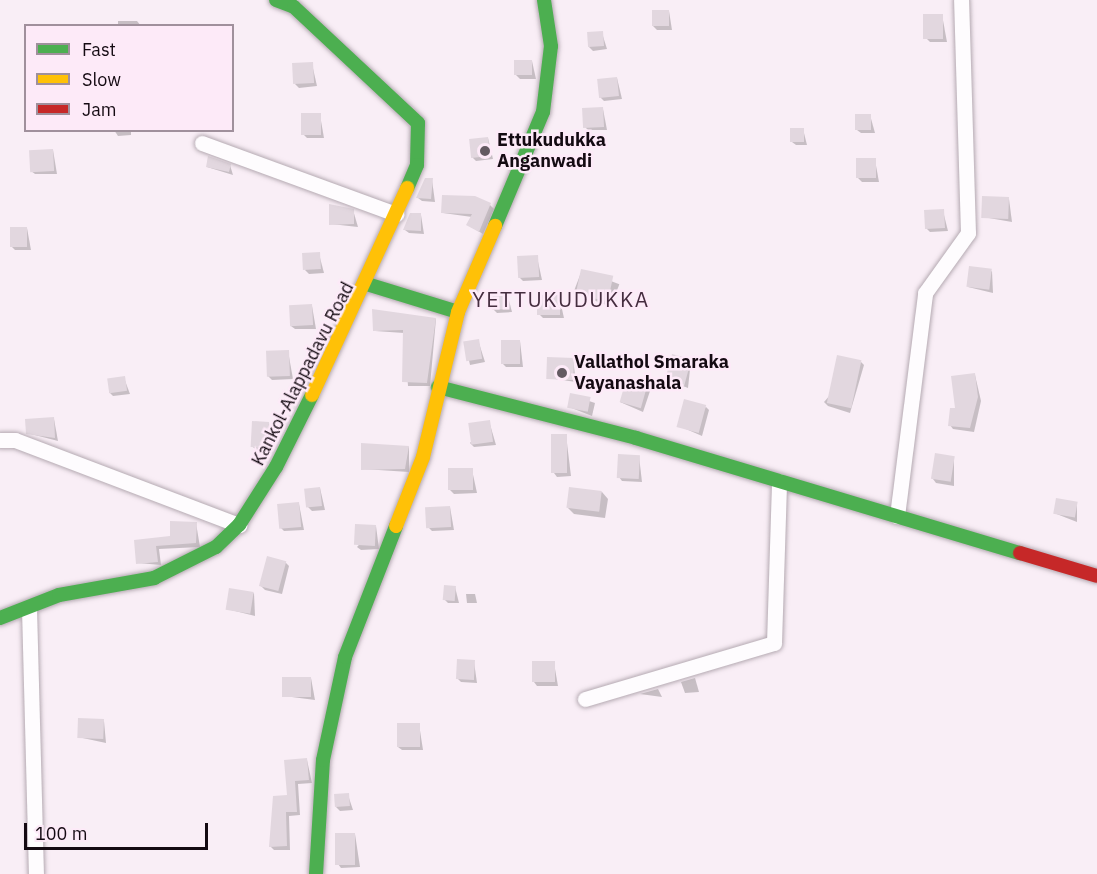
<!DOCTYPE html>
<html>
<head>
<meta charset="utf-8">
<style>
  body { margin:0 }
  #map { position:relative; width:1097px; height:874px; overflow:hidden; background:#f9eef6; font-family:"IBM Plex Sans",sans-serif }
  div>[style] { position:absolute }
  .shadow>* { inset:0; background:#0003; transform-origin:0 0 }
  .building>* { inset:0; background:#e2d7df; transform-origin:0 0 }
  .roads { filter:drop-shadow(0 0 2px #b5aab2) drop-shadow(0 0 2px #b5aab2) }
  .street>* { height:15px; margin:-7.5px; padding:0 7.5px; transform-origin:7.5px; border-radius:7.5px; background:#fefcfe }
  .fast>* { height:14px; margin:-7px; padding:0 7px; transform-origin:7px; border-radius:7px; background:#4caf50 }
  .slow>* { height:14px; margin:-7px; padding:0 7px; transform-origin:7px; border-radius:7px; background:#ffc107 }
  .jam>* { height:14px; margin:-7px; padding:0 7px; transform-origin:7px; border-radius:7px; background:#c62828 }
  .dots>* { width:16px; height:16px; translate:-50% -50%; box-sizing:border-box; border:3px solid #fdeaf8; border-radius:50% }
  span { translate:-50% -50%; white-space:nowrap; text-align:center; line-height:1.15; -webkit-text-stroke:5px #fdeaf8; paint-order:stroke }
  .poi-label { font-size:18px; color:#140a12; font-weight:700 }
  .left { translate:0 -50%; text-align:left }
  .street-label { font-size:18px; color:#140a12 }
  .quarter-label { font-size:21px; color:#452d3f; letter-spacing:1.5px }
  .legend { position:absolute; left:24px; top:24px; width:210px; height:108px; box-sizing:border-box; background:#fdeaf8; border:2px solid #a0909c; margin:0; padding:8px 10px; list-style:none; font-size:18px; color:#140a12 }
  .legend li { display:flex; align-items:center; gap:12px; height:30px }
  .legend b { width:30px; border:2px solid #a0909c }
  .scale { position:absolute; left:24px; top:823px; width:184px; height:27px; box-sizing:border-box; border:3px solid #140a12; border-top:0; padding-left:8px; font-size:18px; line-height:21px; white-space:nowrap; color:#140a12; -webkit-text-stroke:4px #fdeaf8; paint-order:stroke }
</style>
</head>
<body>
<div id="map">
  <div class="shadow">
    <div style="clip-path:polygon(669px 11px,672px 30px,657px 30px,653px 26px)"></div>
    <div style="clip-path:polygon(942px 15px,947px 42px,930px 42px,926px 38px)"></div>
    <div style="clip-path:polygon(118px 21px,137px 21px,141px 26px,118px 26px)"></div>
    <div style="clip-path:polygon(602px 33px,607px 49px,593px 51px,589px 47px)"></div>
    <div style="clip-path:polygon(532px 61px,536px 79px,520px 79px,516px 75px)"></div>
    <div style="clip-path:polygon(312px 64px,317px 86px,299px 88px,295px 84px)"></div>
    <div style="clip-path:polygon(617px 78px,622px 99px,604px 101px,600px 97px)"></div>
    <div style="clip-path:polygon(603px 109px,607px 130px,588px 130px,584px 126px)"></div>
    <div style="clip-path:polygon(320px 115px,324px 138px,307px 138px,303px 134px)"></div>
    <div style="clip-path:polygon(870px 115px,875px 133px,861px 133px,857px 130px)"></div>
    <div style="clip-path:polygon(803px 129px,807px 145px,796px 145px,792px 142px)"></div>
    <div style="clip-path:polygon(114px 130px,131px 130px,131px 135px,118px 136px)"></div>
    <div style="clip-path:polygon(488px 138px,493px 159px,476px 161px,472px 157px)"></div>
    <div style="clip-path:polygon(53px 150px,57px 174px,35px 174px,31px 171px)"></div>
    <div style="clip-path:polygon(875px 160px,879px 182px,862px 182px,858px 178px)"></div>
    <div style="clip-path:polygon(230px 165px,233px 175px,207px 167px)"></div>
    <div style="clip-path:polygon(432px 180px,435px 202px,422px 201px,418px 198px)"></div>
    <div style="clip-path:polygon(1009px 199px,1012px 222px,983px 217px)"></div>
    <div style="clip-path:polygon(490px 205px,494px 209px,483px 234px,468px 225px,472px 217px,443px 213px)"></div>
    <div style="clip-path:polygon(353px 210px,358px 227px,331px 224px)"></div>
    <div style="clip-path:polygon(943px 211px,948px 231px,930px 232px,926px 228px)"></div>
    <div style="clip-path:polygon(421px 215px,424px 234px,409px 233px,405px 230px)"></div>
    <div style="clip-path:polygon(27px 228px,31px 250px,15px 250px,11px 246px)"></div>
    <div style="clip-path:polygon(319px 254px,324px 273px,309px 274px,305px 270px)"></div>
    <div style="clip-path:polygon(537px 257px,542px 280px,523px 281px,519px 277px)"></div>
    <div style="left:582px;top:270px;width:40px;height:24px;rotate:21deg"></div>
    <div style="clip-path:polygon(992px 271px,993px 293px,968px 287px)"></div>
    <div style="clip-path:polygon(507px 293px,512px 312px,497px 313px,493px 309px)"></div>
    <div style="clip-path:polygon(559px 296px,564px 318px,543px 318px,540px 315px)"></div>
    <div style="clip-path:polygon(312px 306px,316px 329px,295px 329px,291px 326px)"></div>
    <div style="clip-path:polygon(436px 319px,430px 386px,408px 386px,404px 333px,375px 331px)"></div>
    <div style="clip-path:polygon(478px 340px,485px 362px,470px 365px,465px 342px)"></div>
    <div style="clip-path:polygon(520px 341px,523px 367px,506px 367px,502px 363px)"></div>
    <div style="clip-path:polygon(288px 351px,293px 379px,272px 380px,268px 376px)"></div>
    <div style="clip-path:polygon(573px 359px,576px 382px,548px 378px)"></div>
    <div style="clip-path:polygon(691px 360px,688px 388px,667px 380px)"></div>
    <div style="clip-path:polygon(860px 361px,864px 365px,850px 413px,828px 406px,824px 402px)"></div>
    <div style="clip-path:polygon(975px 375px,981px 401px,974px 432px,953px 429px,950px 425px)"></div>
    <div style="clip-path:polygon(124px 378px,130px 394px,113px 396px,109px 392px)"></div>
    <div style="clip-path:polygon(646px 388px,650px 391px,643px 412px,620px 402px)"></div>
    <div style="clip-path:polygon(571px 395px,595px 403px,592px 416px,569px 407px)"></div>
    <div style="clip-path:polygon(706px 407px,709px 410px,702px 436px,679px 426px)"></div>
    <div style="clip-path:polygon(54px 419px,58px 441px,27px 433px)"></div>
    <div style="clip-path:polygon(489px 421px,496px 445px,474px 447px,470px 443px)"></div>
    <div style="clip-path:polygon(269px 423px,272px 450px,256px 450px,252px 446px)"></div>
    <div style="clip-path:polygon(566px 435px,571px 476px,557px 477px,554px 473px)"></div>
    <div style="clip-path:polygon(409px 447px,409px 472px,363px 469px)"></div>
    <div style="clip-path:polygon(639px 456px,642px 482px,622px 481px,619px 477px)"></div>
    <div style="clip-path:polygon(954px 458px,954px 486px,936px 483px,933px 479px)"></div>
    <div style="clip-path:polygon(472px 470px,477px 493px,454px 494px,450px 490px)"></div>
    <div style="clip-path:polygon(320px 488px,325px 510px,312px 511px,308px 507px)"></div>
    <div style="clip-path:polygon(602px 492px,608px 499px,605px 518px,574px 514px,568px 508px)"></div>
    <div style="clip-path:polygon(299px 504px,304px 530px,284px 531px,280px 527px)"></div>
    <div style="clip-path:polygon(1077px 504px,1077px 522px,1054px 513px)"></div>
    <div style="clip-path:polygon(450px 507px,454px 530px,432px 531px,428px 527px)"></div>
    <div style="clip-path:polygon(196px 523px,200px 547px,159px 549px,161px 565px,138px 563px,135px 541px,171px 537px)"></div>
    <div style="clip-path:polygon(376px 526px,379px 549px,361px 550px,357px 547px)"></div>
    <div style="clip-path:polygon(285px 562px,289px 566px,282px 594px,265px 590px,261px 586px)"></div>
    <div style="clip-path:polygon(455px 587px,459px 603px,448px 603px,444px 599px)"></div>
    <div style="clip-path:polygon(254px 593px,255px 616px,227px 609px)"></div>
    <div style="clip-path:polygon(466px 594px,475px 594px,477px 603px,467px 603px)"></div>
    <div style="clip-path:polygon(474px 662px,477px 683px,461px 682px,457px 678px)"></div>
    <div style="clip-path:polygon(554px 663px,558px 686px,537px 686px,534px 682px)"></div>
    <div style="clip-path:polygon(311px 678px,315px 700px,284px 696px)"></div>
    <div style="clip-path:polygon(695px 678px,699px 692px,685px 693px,681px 682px)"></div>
    <div style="clip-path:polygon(658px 689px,662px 697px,640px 694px)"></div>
    <div style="clip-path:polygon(104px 721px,106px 743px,78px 737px)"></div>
    <div style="clip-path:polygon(419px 724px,423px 750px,402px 750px,398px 747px)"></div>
    <div style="clip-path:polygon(307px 760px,312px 783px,298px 784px,300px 815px,289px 816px,290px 850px,274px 850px,270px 846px,288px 797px,286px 761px)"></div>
    <div style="clip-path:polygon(348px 795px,353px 810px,340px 811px,336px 807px)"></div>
    <div style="clip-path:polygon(355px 834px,360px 867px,341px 868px,338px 864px)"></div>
  </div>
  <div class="building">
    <div style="left:652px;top:10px;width:17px;height:16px"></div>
    <div style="left:923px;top:14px;width:20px;height:25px"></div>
    <div style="left:603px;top:31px;width:15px;height:16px;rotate:86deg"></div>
    <div style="left:514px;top:60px;width:18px;height:15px"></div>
    <div style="left:313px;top:62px;width:21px;height:21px;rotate:87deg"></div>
    <div style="left:617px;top:77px;width:19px;height:20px;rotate:84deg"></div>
    <div style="left:603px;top:107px;width:20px;height:21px;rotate:87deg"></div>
    <div style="left:321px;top:113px;width:22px;height:20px;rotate:90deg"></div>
    <div style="left:855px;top:114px;width:16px;height:16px"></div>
    <div style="left:804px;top:128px;width:14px;height:14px;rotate:90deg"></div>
    <div style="left:488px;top:137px;width:19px;height:19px;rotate:84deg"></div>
    <div style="left:53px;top:149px;width:22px;height:24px;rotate:87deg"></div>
    <div style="clip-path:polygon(208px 156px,231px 164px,229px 172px,206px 167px)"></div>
    <div style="left:876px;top:158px;width:20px;height:20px;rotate:90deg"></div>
    <div style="clip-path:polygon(425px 178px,433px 178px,431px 199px,416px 198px)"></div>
    <div style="clip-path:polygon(442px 195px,475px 196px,491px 203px,479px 232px,466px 225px,472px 214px,441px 213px)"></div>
    <div style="left:982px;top:196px;width:27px;height:22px;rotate:2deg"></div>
    <div style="clip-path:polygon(329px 204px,354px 209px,354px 224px,329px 225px)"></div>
    <div style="left:944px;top:209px;width:19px;height:20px;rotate:87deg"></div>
    <div style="clip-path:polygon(410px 213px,421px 213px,421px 231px,403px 230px)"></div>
    <div style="left:10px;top:227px;width:17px;height:20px"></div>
    <div style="left:320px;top:252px;width:17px;height:18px;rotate:87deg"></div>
    <div style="left:538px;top:255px;width:22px;height:21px;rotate:87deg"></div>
    <div style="left:969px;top:266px;width:23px;height:21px;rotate:7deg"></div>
    <div style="left:581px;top:269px;width:33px;height:26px;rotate:12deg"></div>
    <div style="left:508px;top:292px;width:17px;height:17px;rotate:87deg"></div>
    <div style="left:537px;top:295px;width:23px;height:20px"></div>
    <div style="left:312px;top:304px;width:21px;height:23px;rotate:87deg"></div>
    <div style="clip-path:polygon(372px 309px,436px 318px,427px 383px,402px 382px,403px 330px,373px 331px)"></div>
    <div style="left:479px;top:339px;width:20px;height:16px;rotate:81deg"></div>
    <div style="left:501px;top:340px;width:19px;height:24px"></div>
    <div style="left:289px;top:350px;width:26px;height:23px;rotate:88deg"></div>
    <div style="left:672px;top:354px;width:20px;height:28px;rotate:15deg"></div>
    <div style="left:837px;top:355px;width:25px;height:49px;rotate:12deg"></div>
    <div style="left:547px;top:357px;width:27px;height:22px;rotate:2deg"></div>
    <div style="clip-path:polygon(975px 373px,978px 397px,970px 428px,948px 426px,950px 408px,955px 408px,951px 376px)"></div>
    <div style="left:125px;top:376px;width:15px;height:18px;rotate:82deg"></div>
    <div style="left:626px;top:380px;width:22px;height:23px;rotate:16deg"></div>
    <div style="left:570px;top:393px;width:21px;height:15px;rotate:11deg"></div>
    <div style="left:684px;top:399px;width:23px;height:29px;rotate:15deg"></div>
    <div style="clip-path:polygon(54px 417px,55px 438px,26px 434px,25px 419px)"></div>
    <div style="left:490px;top:420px;width:22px;height:22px;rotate:82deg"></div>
    <div style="left:252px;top:421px;width:17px;height:26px;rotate:3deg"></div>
    <div style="left:551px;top:434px;width:16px;height:39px"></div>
    <div style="clip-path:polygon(361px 443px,409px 446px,405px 469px,361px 470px)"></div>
    <div style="left:935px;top:453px;width:20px;height:26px;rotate:9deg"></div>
    <div style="left:618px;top:454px;width:22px;height:24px;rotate:3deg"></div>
    <div style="left:473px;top:468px;width:22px;height:25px;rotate:90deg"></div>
    <div style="left:320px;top:487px;width:19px;height:16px;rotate:84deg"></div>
    <div style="left:569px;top:487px;width:33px;height:21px;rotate:7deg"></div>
    <div style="left:1056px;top:498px;width:22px;height:16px;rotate:10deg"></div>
    <div style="left:299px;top:502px;width:25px;height:22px;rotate:85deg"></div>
    <div style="left:450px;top:506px;width:21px;height:25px;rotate:87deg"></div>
    <div style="clip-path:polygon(170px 521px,197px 522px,196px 543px,156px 546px,158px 562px,136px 564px,134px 540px,170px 536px)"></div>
    <div style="left:376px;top:525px;width:21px;height:21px;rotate:93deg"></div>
    <div style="left:267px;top:556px;width:20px;height:31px;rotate:15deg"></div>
    <div style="left:444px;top:585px;width:12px;height:15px;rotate:5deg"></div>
    <div style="left:229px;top:588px;width:25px;height:22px;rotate:9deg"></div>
    <div style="left:457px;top:659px;width:18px;height:20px;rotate:3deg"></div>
    <div style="left:532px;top:661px;width:23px;height:21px"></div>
    <div style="left:282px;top:677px;width:29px;height:20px"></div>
    <div style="left:78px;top:718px;width:26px;height:20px;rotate:2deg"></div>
    <div style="left:397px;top:723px;width:23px;height:24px"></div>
    <div style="clip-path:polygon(307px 758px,309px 780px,295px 781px,297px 812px,286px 812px,287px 846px,269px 847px,273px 796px,287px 795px,284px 760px)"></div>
    <div style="left:349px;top:793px;width:13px;height:15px;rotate:86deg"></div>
    <div style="left:335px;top:833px;width:20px;height:32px"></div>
  </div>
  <div class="roads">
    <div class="street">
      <div style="left:202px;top:143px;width:207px;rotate:20.1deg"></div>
      <div style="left:0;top:440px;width:15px"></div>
      <div style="left:15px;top:440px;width:240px;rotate:20.8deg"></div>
      <div style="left:897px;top:516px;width:225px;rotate:-82.8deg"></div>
      <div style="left:925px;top:293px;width:74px;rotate:-54.4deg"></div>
      <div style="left:968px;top:233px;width:233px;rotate:-91.7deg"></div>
      <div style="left:29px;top:608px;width:266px;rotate:88.5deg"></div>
      <div style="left:585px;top:699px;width:197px;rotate:-16.5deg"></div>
      <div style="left:774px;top:643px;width:162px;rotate:-88.2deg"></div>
    </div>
    <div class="fast">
      <div style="left:276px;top:0;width:19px;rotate:21deg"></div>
      <div style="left:294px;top:7px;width:170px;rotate:43.1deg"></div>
      <div style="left:418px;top:123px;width:42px;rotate:91.4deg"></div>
      <div style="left:417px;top:165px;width:25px;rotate:113deg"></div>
      <div style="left:495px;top:226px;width:124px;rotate:-67.2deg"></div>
      <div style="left:543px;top:112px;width:66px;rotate:-83.1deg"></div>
      <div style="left:551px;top:46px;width:47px;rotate:-98.7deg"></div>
      <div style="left:367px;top:284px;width:95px;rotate:17.1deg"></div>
      <div style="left:438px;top:387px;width:204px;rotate:14.4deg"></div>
      <div style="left:636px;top:438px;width:401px;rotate:16.7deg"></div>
      <div style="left:0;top:618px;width:63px;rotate:-21.3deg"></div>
      <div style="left:59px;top:595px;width:97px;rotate:-10.1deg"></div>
      <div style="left:154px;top:578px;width:69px;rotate:-26.6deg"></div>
      <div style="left:216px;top:547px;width:32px;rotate:-44deg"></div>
      <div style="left:239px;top:525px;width:69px;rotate:-57.5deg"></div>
      <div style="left:276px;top:467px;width:80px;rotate:-63.4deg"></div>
      <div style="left:316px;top:874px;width:114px;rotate:-86.5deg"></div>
      <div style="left:323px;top:760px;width:105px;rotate:-77.9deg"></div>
      <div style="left:345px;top:657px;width:141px;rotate:-68.7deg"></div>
    </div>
    <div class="slow">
      <div style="left:312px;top:395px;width:228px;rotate:-65.3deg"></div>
      <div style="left:396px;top:526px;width:74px;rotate:-68.6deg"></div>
      <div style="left:423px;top:457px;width:149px;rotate:-76.4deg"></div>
      <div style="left:458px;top:312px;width:94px;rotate:-66.7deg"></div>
    </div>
    <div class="jam">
      <div style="left:1020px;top:553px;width:80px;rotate:16.6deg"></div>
    </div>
  </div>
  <div class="dots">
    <div style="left:485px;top:151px;background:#645a62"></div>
    <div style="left:562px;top:373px;background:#645a62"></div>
  </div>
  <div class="poi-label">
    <span class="left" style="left:497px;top:151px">Ettukudukka<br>Anganwadi</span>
    <span class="left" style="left:574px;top:373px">Vallathol Smaraka<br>Vayanashala</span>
  </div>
  <div class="street-label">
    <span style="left:303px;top:374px;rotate:-63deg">Kankol-Alappadavu Road</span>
  </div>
  <div class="quarter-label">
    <span style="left:561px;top:299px">YETTUKUDUKKA</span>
  </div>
  <ul class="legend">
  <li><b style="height:8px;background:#4caf50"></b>Fast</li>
  <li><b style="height:8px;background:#ffc107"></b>Slow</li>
  <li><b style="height:8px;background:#c62828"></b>Jam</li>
  </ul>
  <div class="scale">100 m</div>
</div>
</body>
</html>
